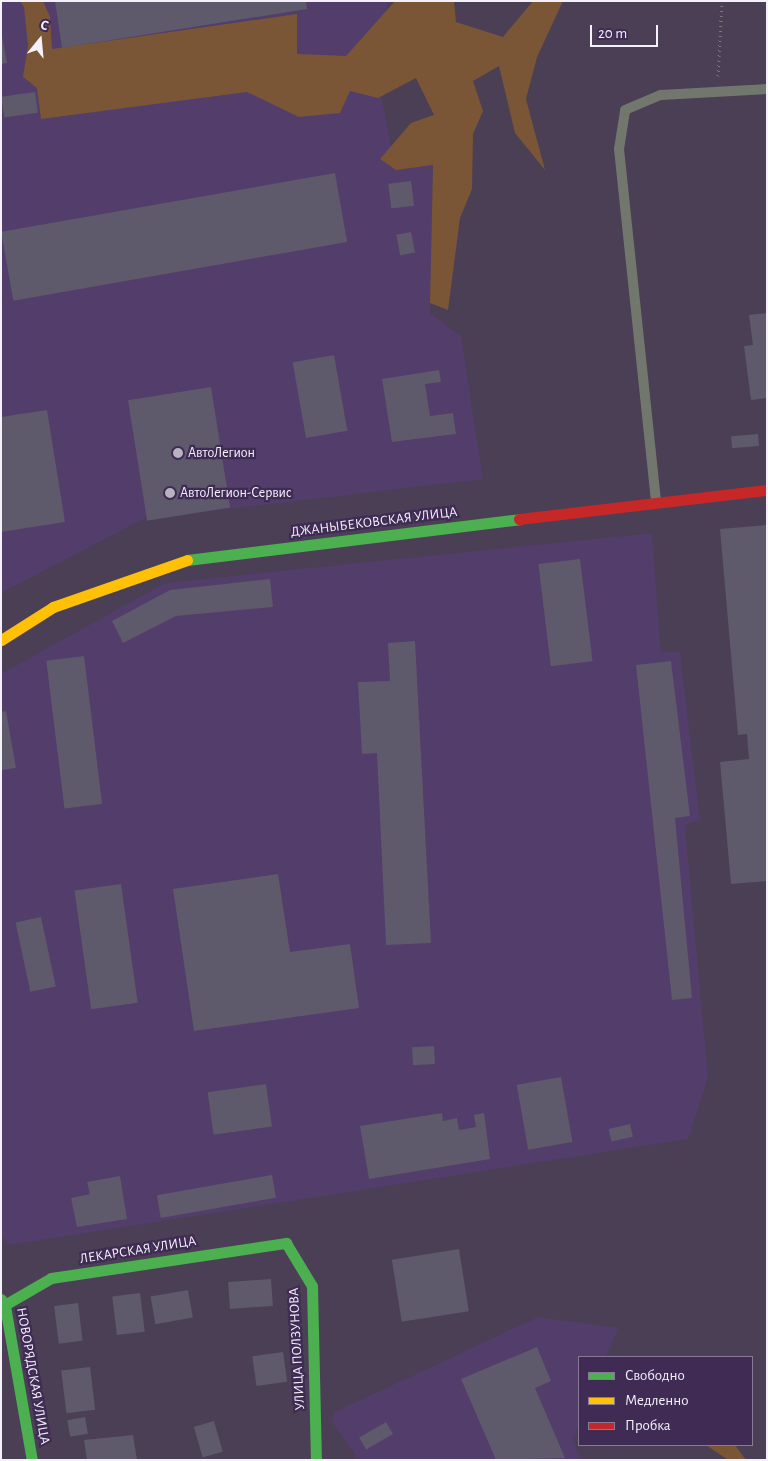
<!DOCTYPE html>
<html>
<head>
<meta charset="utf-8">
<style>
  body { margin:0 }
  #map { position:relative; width:768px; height:1461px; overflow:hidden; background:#4a3f55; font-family:"Alegreya Sans",sans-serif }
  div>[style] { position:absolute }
  .built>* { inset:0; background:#533d6b }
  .green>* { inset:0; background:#7a5636 }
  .building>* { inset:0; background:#5e596b; transform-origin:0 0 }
  .path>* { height:3px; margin-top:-1.5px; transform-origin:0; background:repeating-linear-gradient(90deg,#797a77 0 1px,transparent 0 5px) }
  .lane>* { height:10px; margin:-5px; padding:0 5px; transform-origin:5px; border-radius:5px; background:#72776d }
  .fast>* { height:11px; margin:-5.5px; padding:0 5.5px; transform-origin:5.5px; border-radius:5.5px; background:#4caf50 }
  .slow>* { height:11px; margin:-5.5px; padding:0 5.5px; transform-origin:5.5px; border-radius:5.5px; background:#ffc107 }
  .jam>* { height:11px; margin:-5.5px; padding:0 5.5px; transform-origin:5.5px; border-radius:5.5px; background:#c62828 }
  .dots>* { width:14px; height:14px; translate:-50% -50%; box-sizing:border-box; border:2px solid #3f2b54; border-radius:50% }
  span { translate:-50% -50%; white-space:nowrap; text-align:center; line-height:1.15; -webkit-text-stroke:4.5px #3f2b54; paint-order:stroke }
  .poi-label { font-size:14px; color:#f5f1fb }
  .left { translate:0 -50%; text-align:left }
  .street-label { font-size:14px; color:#f5f1fb }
  .frame { position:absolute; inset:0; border:2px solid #f5f1fb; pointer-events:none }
  .legend { position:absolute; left:578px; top:1356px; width:175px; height:90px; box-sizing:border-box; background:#3f2b54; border:1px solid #887a97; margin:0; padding:6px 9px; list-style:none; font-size:15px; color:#f5f1fb }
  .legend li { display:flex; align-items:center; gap:10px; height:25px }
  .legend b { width:25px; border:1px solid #887a97 }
  .north { position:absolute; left:15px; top:15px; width:50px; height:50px; -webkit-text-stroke:4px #3f2b54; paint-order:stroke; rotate:17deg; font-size:14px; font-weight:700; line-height:20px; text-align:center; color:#f5f1fb }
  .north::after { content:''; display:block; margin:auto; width:18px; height:22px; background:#f5f1fb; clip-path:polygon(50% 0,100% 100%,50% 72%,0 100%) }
  .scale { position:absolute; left:590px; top:25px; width:68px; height:22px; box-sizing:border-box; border:2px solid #f5f1fb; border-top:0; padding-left:6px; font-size:15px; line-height:18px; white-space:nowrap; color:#f5f1fb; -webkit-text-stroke:4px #3f2b54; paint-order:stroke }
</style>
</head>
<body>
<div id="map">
  <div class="built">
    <div style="clip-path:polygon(1px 1px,388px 1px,375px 65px,396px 170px,433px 165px,430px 313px,461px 336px,483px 479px,143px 519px,1px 593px)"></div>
    <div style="clip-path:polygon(652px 533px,661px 652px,680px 652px,700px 820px,685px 825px,708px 1078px,688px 1139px,9px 1245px,1px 1235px,1px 674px,165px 583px)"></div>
    <div style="clip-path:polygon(538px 1317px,618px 1328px,606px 1357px,579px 1357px,579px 1424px,573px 1440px,581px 1460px,354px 1460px,357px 1457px,332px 1422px,333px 1413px)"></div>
  </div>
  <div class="green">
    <div style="clip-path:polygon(20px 1px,43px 1px,50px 17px,52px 49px,297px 14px,297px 54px,346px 56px,395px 1px,454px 1px,456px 22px,503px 37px,533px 1px,563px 1px,537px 57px,526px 99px,545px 170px,515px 133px,499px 66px,473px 81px,483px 111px,473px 134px,472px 189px,460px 218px,448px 310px,430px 303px,433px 165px,396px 170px,380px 159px,411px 123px,434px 115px,416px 78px,378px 98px,350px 91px,340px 113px,299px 117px,247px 92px,41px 119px,37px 88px,23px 77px,28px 46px,24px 7px)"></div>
    <div style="clip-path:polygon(706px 1445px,735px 1445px,746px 1460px,728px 1460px)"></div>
  </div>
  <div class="building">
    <div style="clip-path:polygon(55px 1px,306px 1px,307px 9px,62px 48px)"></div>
    <div style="clip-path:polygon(1px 31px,7px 63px,1px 64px)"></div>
    <div style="left:35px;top:92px;width:21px;height:34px;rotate:82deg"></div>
    <div style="left:335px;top:173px;width:70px;height:339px;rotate:80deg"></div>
    <div style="left:411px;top:181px;width:25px;height:23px;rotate:83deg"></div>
    <div style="left:411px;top:232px;width:21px;height:15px;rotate:79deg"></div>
    <div style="clip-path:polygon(767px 313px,767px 398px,751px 400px,744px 346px,753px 345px,749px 315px)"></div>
    <div style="left:334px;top:355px;width:77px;height:42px;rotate:80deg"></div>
    <div style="clip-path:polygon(439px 370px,441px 382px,425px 384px,430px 416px,453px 413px,456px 434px,392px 442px,382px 379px)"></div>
    <div style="left:211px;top:387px;width:122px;height:84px;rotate:81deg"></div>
    <div style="clip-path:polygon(47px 410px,65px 522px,1px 532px,1px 417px)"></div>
    <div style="left:758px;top:434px;width:12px;height:27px;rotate:85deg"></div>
    <div style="clip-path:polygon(767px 525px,767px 881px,731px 884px,720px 762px,749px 759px,747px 734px,738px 735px,720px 529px)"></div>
    <div style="left:580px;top:559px;width:103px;height:42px;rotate:83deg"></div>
    <div style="clip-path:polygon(270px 579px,273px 607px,176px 616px,123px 643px,112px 621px,170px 590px)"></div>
    <div style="clip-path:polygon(415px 641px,431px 943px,386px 945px,377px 753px,362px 754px,358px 682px,390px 681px,388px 643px)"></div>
    <div style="left:84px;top:656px;width:149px;height:38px;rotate:83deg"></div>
    <div style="clip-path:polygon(671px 661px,690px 816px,675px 818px,692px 998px,672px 1000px,636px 665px)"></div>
    <div style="clip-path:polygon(6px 711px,16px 768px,1px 770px,1px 712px)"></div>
    <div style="clip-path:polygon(278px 874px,290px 952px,350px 944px,359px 1008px,194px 1031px,173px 889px)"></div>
    <div style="left:121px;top:884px;width:120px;height:47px;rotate:82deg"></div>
    <div style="left:41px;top:917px;width:71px;height:26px;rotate:78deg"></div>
    <div style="left:434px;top:1046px;width:18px;height:22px;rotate:87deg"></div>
    <div style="left:561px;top:1077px;width:66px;height:45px;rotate:80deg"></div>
    <div style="left:266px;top:1084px;width:43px;height:59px;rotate:82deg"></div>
    <div style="clip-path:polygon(442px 1113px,443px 1121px,457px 1118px,459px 1130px,476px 1127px,474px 1115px,484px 1113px,490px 1159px,369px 1179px,360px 1126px)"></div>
    <div style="left:630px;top:1124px;width:13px;height:22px;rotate:77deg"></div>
    <div style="left:272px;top:1175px;width:23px;height:117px;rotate:80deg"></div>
    <div style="clip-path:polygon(120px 1176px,127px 1219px,77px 1227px,71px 1198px,90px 1194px,87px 1182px)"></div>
    <div style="left:459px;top:1249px;width:63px;height:68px;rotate:81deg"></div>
    <div style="left:271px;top:1279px;width:27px;height:43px;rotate:86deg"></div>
    <div style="left:188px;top:1290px;width:28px;height:38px;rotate:80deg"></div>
    <div style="left:140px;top:1293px;width:39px;height:28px;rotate:83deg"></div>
    <div style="left:78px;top:1303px;width:38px;height:24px;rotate:83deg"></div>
    <div style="clip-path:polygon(537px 1347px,551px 1381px,535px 1388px,565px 1458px,496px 1460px,461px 1379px)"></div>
    <div style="left:283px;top:1352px;width:30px;height:31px;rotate:82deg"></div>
    <div style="left:90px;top:1367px;width:43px;height:29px;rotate:83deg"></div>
    <div style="left:85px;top:1417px;width:17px;height:18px;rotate:80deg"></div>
    <div style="left:214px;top:1421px;width:32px;height:21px;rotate:74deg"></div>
    <div style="left:386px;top:1422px;width:14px;height:31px;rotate:60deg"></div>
    <div style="clip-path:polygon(133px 1435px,137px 1460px,87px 1460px,84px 1440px)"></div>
  </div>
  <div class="path">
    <div style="left:718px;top:76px;width:75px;rotate:-86.9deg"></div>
  </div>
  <div class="lane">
    <div style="left:656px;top:501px;width:354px;rotate:-96deg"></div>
    <div style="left:619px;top:149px;width:39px;rotate:-81deg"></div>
    <div style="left:625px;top:110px;width:39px;rotate:-23deg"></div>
    <div style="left:661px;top:95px;width:106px;rotate:-3.2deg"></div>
  </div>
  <div class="fast">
    <div style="left:187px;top:560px;width:335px;rotate:-7deg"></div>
    <div style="left:1px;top:1299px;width:8px;rotate:60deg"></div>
    <div style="left:5px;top:1306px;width:156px;rotate:80.1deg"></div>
    <div style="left:1px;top:1307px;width:58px;rotate:-30.1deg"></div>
    <div style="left:51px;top:1278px;width:238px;rotate:-8.5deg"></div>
    <div style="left:286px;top:1243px;width:50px;rotate:58.8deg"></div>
    <div style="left:312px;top:1286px;width:174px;rotate:88.7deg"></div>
  </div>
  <div class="slow">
    <div style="left:1px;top:640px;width:62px;rotate:-32.4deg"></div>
    <div style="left:53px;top:607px;width:142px;rotate:-19.3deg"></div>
  </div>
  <div class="jam">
    <div style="left:519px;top:519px;width:250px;rotate:-6.7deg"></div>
  </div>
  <div class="dots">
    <div style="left:178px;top:453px;background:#b9b3c1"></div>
    <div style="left:170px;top:493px;background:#b9b3c1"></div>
  </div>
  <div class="poi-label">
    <span class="left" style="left:188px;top:453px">АвтоЛегион</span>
    <span class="left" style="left:180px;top:493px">АвтоЛегион-Сервис</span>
  </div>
  <div class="street-label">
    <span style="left:374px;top:522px;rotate:-7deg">ДЖАНЫБЕКОВСКАЯ УЛИЦА</span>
    <span style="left:138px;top:1250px;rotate:-9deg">ЛЕКАРСКАЯ УЛИЦА</span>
    <span style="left:297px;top:1349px;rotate:-93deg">УЛИЦА ПОЛЗУНОВА</span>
    <span style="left:33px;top:1376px;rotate:80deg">НОВОРЯДСКАЯ УЛИЦА</span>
  </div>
  <div class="frame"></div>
  <ul class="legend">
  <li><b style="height:6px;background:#4caf50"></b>Свободно</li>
  <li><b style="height:6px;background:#ffc107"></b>Медленно</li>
  <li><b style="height:6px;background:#c62828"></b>Пробка</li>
  </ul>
  <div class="north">С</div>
  <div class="scale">20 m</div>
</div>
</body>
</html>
